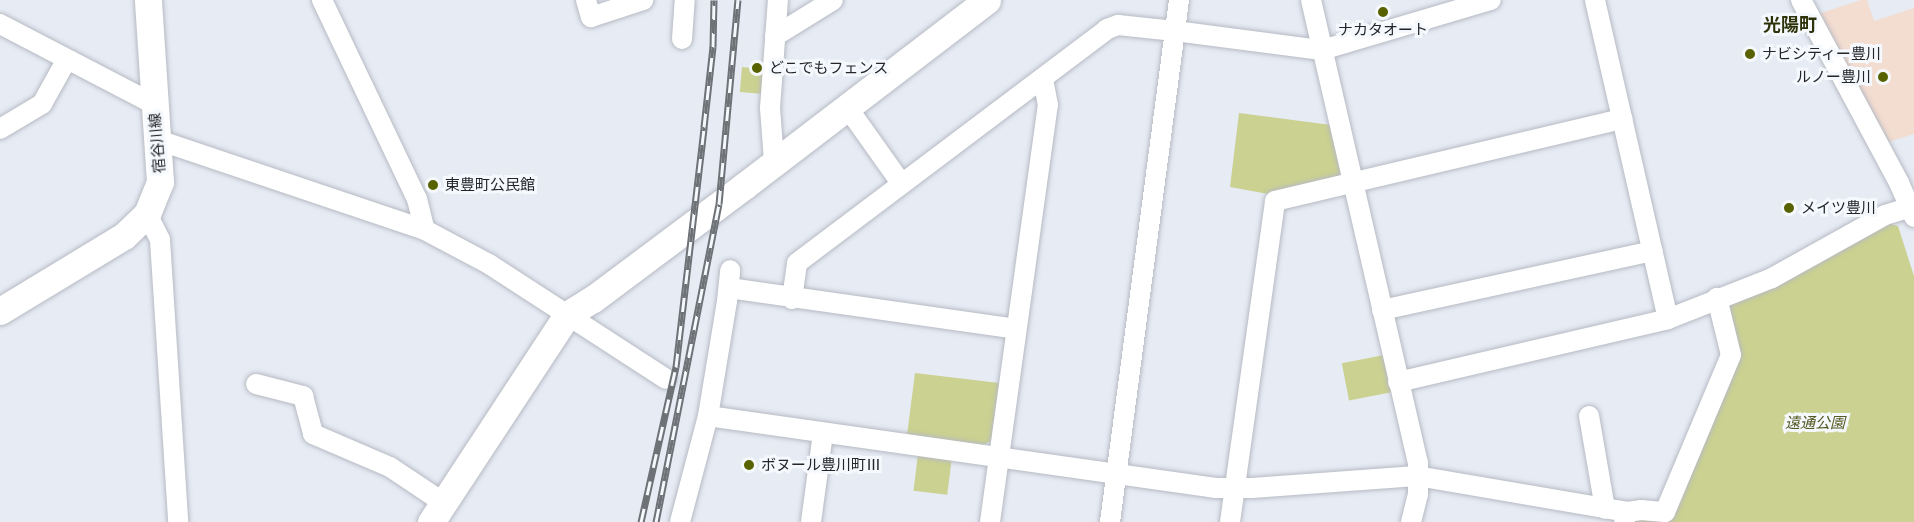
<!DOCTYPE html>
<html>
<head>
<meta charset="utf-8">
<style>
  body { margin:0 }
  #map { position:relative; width:1914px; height:522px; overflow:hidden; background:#e6ebf4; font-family:"Libre Baskerville","Noto Sans JP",serif }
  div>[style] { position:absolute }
  .commercial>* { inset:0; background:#f3dcd0 }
  .green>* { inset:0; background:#cbd190; transform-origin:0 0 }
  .roads { filter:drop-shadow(0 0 2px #b6bac3) drop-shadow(0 0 2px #b6bac3) }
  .street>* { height:20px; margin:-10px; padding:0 10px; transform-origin:10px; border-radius:10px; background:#fff }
  .secondary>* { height:27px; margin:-13.5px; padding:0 13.5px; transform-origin:13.5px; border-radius:13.5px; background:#fff }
  .rail>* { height:7px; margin-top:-3.5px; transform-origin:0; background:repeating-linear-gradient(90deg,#f5f9fe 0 14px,#6e7176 0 28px); box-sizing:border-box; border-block:2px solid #6e7176 }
  .dots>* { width:16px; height:16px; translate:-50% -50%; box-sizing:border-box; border:3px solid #f5f9fe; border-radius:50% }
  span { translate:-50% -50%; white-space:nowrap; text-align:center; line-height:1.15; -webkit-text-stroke:6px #f5f9fe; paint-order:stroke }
  .poi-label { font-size:15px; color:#232528 }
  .left { translate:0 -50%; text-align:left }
  .right { translate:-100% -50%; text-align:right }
  .street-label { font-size:15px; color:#232528 }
  .park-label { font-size:15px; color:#555921; font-style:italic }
  .quarter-label { font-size:18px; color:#2d3209; font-weight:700 }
</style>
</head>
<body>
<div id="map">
  <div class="commercial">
    <div style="clip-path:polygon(1861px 0,1867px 0,1874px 21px,1914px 8px,1914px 134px,1888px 142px,1815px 15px)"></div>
  </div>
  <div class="green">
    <div style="left:742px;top:67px;width:32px;height:25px;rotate:5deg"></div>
    <div style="clip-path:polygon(1239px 113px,1331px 125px,1342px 171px,1336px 179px,1268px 194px,1230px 187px)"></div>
    <div style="clip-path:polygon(1887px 223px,1898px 226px,1914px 276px,1914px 522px,1631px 522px,1642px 515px,1669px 517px,1737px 356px,1727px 310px,1731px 302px)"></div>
    <div style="left:1384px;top:355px;width:38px;height:43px;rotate:79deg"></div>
    <div style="clip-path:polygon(915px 373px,999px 383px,991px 441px,983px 445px,907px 435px)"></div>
    <div style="left:918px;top:454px;width:34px;height:37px;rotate:7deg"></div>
  </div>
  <div class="roads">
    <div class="street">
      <div style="left:322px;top:0;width:221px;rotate:64.5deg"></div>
      <div style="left:417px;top:199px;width:32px;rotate:76deg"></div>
      <div style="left:586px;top:0;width:18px;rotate:74deg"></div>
      <div style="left:591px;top:17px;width:55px;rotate:-18.1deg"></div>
      <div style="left:1311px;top:0;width:474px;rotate:77deg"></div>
      <div style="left:1418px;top:462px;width:32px;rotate:90deg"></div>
      <div style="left:1418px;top:494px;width:29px;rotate:104deg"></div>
      <div style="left:1801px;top:0;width:208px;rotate:61.8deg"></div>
      <div style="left:1899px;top:183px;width:37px;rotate:66deg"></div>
      <div style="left:0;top:24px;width:174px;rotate:27.5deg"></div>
      <div style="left:775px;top:36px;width:68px;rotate:-31.8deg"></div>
      <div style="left:682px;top:39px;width:39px;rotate:-86deg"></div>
      <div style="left:847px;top:107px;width:93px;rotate:54.6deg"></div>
      <div style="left:0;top:129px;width:49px;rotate:-30.8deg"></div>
      <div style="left:42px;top:104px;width:51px;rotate:-60.9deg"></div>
      <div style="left:158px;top:140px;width:282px;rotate:18.6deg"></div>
      <div style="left:425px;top:230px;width:72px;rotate:28deg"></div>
      <div style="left:489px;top:264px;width:211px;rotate:33deg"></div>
      <div style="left:774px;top:161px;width:53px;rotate:-94.3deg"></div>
      <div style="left:770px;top:108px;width:108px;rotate:-85.8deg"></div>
      <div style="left:147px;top:214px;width:29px;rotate:63deg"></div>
      <div style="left:160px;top:240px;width:283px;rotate:86.3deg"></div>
      <div style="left:729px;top:288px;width:290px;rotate:8.1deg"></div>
      <div style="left:792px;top:299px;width:36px;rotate:-82deg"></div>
      <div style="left:797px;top:263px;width:388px;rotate:-37deg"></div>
      <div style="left:1107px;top:29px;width:12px;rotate:-20deg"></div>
      <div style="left:1118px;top:25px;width:57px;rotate:6deg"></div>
      <div style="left:1175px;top:31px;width:148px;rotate:7.4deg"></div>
      <div style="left:1322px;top:50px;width:176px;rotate:-16.5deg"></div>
      <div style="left:1382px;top:310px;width:277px;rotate:-12.3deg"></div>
      <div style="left:1668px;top:319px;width:112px;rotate:-21.5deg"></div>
      <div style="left:1772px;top:278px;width:129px;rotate:-29.1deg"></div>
      <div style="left:1885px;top:215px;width:27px;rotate:-17deg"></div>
      <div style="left:1398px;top:382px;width:277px;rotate:-13.1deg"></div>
      <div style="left:1668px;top:319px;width:327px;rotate:-102.9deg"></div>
      <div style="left:256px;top:384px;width:49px;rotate:14.3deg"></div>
      <div style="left:303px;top:396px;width:39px;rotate:75deg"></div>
      <div style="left:313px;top:434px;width:84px;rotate:23.2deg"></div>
      <div style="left:390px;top:467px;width:65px;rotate:33.7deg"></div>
      <div style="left:708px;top:416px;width:513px;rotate:8.07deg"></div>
      <div style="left:1216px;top:488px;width:36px"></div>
      <div style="left:1252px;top:488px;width:165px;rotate:-4.2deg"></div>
      <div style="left:1417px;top:476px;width:213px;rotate:9.7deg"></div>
      <div style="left:1627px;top:512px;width:10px;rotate:107deg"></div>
      <div style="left:1589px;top:416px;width:94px;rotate:80.2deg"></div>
      <div style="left:1627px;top:512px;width:14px;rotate:-8deg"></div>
      <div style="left:1641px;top:510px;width:24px;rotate:5deg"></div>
      <div style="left:1665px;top:512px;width:170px;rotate:-67.2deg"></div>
      <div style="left:1731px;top:355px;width:59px;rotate:-103.8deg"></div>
      <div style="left:680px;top:522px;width:110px;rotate:-75.2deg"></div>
      <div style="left:708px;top:416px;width:117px;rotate:-80.6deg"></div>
      <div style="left:727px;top:301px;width:31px;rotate:-84deg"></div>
      <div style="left:811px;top:522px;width:90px;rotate:-82.3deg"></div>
      <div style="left:990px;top:522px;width:421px;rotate:-82.1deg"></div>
      <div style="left:1048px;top:105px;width:26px;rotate:-101deg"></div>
      <div style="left:1110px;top:522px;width:527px;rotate:-82.47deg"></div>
      <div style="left:1230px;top:522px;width:324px;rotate:-82deg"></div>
      <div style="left:1275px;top:201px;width:357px;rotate:-13.3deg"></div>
    </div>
    <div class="secondary">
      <div style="left:0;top:311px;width:145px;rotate:-31.2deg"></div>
      <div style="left:124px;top:236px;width:32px;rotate:-44deg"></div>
      <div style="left:147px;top:214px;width:35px;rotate:-68deg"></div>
      <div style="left:160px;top:182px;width:182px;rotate:-93.8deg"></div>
      <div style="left:431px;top:522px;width:248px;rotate:-56.7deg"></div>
      <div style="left:567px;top:315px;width:31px;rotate:-32deg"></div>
      <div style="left:593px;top:299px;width:189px;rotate:-36.8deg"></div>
      <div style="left:744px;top:186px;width:306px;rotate:-37.4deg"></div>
    </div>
  </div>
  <div class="rail">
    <div style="left:641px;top:522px;width:159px;rotate:-77.3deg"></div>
    <div style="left:676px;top:367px;width:242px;rotate:-83.3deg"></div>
    <div style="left:704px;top:127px;width:81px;rotate:-83.6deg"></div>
    <div style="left:713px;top:47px;width:47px;rotate:-88.8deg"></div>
    <div style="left:656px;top:522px;width:324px;rotate:-78.8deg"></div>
    <div style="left:719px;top:204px;width:205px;rotate:-84.7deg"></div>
  </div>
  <div class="dots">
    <div style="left:1383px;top:12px;background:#596200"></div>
    <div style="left:1750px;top:54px;background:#596200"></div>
    <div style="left:757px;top:68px;background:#596200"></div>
    <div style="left:1883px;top:77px;background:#596200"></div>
    <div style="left:433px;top:185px;background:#596200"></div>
    <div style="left:1789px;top:208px;background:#596200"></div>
    <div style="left:749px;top:465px;background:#596200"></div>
  </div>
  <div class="poi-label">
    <span style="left:1383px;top:30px">ナカタオート</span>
    <span class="left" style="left:1762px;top:54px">ナビシティー豊川</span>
    <span class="left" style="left:769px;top:68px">どこでもフェンス</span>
    <span class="right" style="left:1871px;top:77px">ルノー豊川</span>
    <span class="left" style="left:445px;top:185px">東豊町公民館</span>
    <span class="left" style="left:1801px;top:208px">メイツ豊川</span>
    <span class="left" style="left:761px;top:465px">ボヌール豊川町Ⅲ</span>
  </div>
  <div class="street-label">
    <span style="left:157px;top:143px;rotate:-95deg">宿谷川線</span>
  </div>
  <div class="park-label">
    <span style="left:1815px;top:423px">遠通公園</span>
  </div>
  <div class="quarter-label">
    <span style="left:1790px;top:25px">光陽町</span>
  </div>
</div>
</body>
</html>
